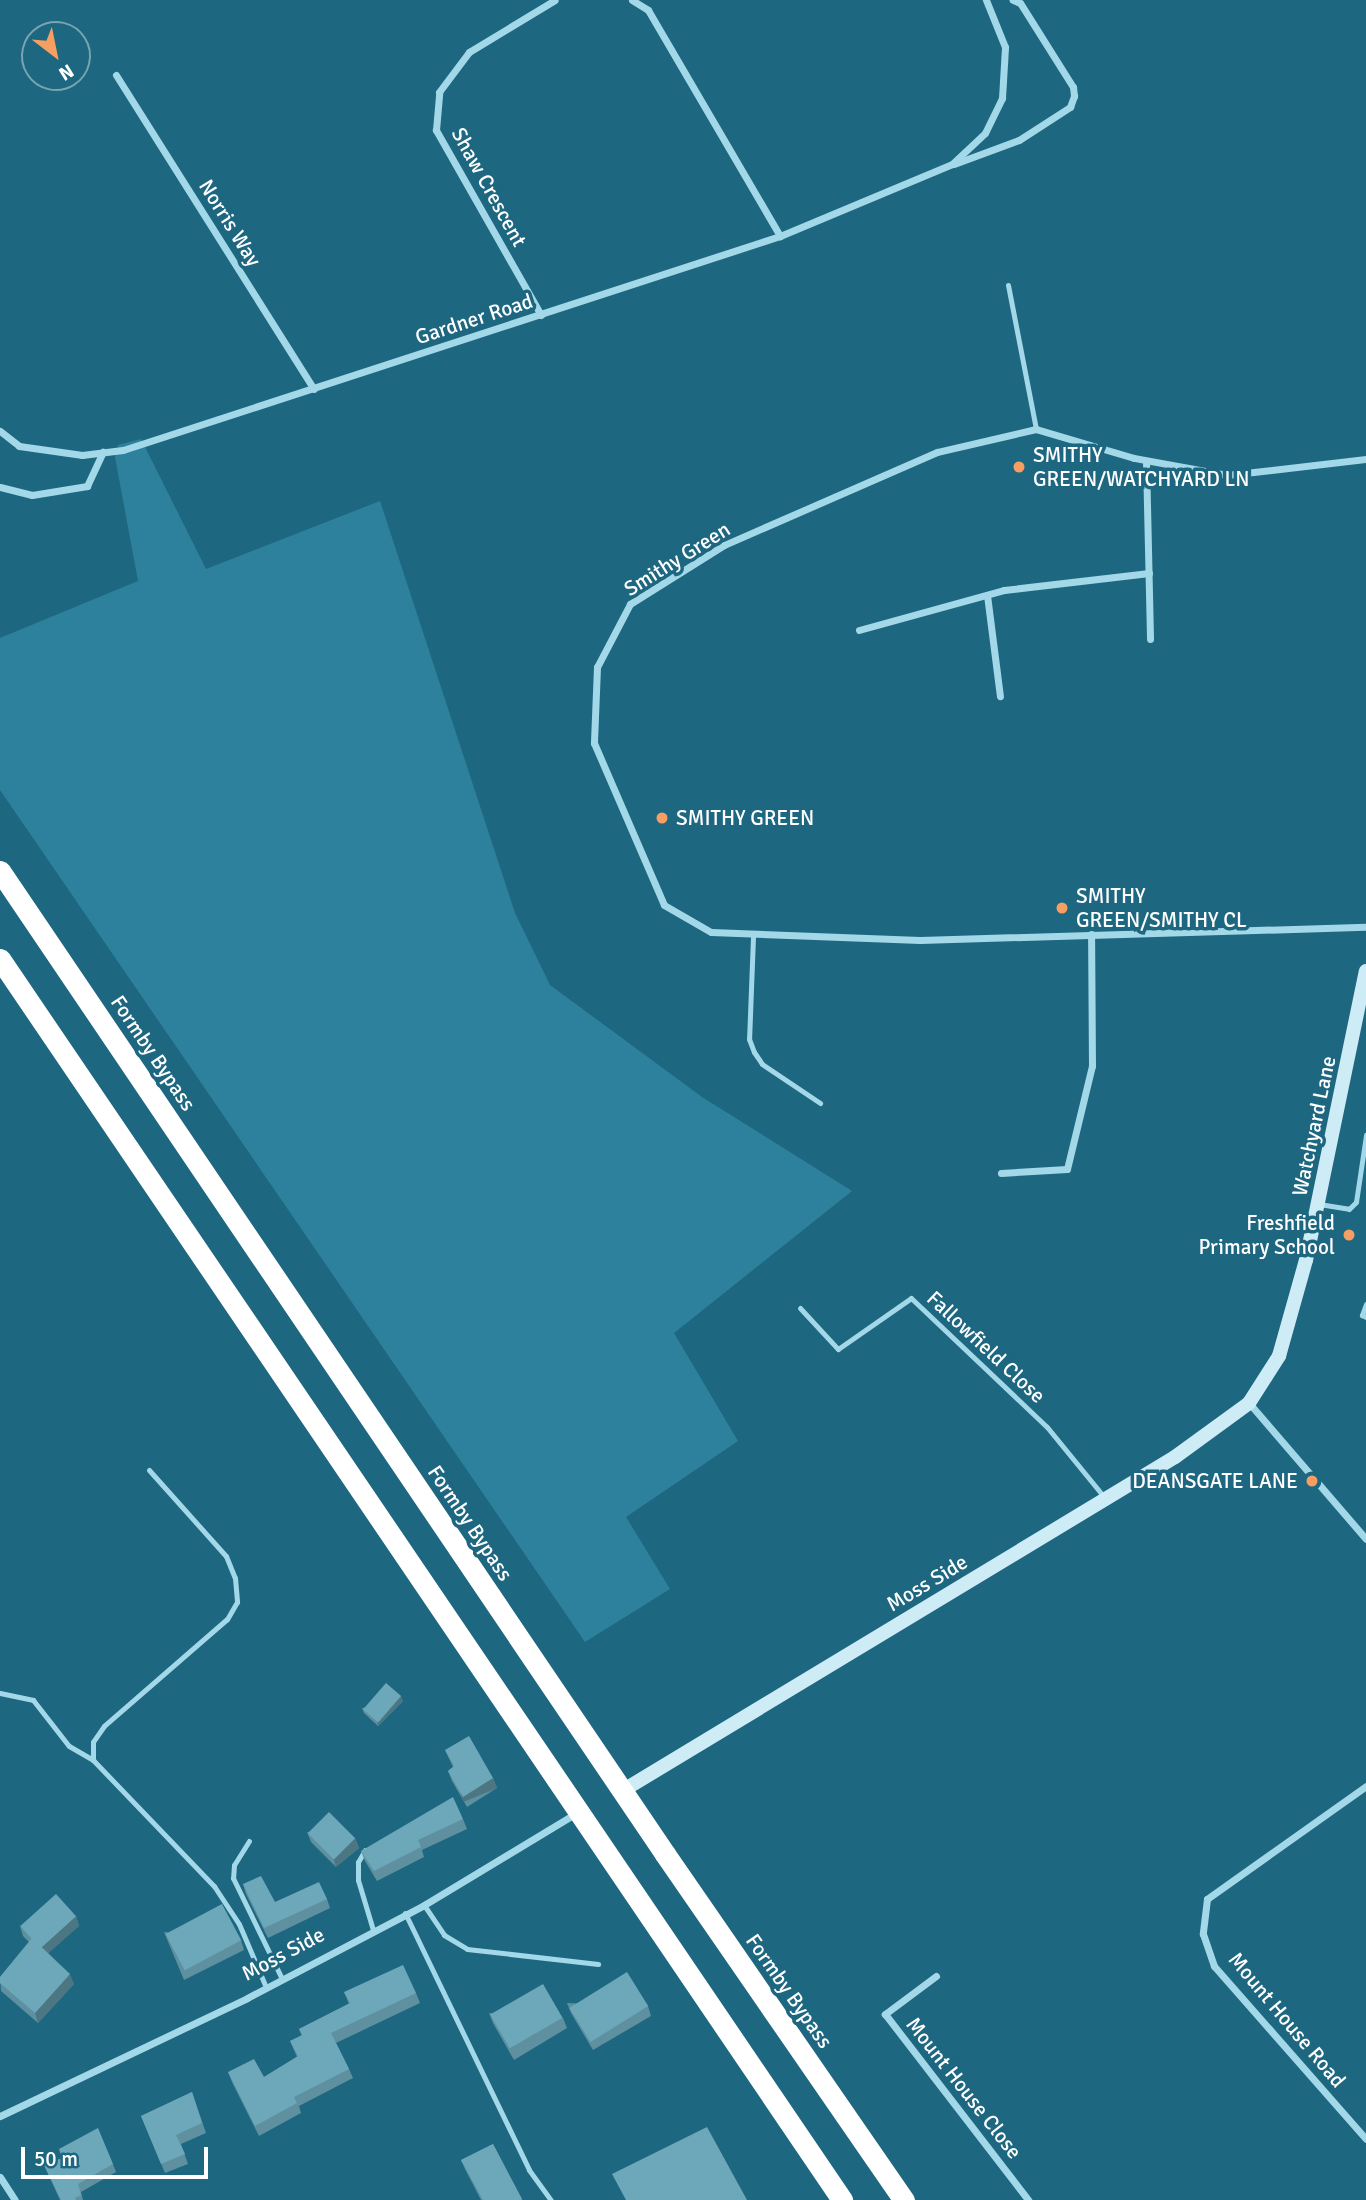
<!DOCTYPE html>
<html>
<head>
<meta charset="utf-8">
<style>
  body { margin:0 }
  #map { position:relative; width:1366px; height:2200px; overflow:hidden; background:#1e6780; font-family:Signika,sans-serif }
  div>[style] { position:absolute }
  .green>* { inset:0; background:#2e819c }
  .lane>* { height:5px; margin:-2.5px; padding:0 2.5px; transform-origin:2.5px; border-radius:2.5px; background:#a3d8e8 }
  .street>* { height:7px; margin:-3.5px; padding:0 3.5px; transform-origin:3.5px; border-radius:3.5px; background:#a3d8e8 }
  .secondary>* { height:14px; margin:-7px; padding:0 7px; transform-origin:7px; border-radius:7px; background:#ceecf6 }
  .highway>* { height:21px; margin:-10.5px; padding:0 10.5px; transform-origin:10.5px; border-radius:10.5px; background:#fff }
  .wall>* { inset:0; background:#5e90a0 }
  .shaded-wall>* { inset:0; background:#4c7682; transform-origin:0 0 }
  .building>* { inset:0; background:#6da8ba; transform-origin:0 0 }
  .dots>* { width:19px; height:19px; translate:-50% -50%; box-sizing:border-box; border:4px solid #1e6780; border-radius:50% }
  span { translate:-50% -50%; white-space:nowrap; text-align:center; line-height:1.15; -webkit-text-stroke:7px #1e6780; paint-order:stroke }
  .street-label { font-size:21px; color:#fff }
  .poi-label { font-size:21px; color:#fff }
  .left { translate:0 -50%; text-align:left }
  .right { translate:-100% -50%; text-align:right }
  .north { position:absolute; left:21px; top:21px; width:70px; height:70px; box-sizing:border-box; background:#1e6780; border:2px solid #78a4b3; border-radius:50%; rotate:148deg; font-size:19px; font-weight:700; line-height:28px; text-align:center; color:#fff }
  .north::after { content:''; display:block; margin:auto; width:24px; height:32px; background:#f79e62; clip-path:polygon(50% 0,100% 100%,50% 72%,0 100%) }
  .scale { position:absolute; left:21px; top:2147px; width:187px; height:32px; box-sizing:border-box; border:4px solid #fff; border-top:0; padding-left:9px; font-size:21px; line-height:24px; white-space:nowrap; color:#fff; -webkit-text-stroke:5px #1e6780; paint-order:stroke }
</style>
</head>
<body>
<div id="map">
  <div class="green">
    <div style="clip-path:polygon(141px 439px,206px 569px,380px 501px,515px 913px,550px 985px,702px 1097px,852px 1191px,674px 1333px,738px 1441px,626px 1517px,670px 1589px,585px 1642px,0 790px,0 638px,138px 581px,115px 457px,118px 445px)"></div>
  </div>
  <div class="lane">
    <div style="left:1008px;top:285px;width:147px;rotate:79deg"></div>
    <div style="left:753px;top:937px;width:102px;rotate:92.2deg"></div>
    <div style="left:749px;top:1039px;width:14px;rotate:69deg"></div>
    <div style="left:754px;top:1052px;width:14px;rotate:56deg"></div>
    <div style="left:762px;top:1064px;width:70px;rotate:33.9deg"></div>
    <div style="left:1319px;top:1204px;width:30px;rotate:9deg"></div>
    <div style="left:1349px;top:1209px;width:10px;rotate:-45deg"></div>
    <div style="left:1356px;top:1202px;width:68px;rotate:-81.5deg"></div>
    <div style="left:1366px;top:1304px;width:12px;rotate:110deg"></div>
    <div style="left:1362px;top:1315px;width:4px;rotate:27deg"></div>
    <div style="left:800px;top:1308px;width:56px;rotate:47.2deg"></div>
    <div style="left:838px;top:1349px;width:89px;rotate:-34.9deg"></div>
    <div style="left:911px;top:1298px;width:187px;rotate:43.5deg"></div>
    <div style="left:1047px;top:1427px;width:92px;rotate:50.8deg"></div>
    <div style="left:149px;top:1470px;width:115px;rotate:48.2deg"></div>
    <div style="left:226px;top:1556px;width:24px;rotate:68deg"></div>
    <div style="left:235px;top:1578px;width:24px;rotate:85deg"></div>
    <div style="left:237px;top:1602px;width:20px;rotate:120deg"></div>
    <div style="left:227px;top:1619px;width:163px;rotate:139deg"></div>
    <div style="left:104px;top:1726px;width:19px;rotate:125deg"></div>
    <div style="left:93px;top:1742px;width:18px;rotate:90deg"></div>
    <div style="left:93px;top:1760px;width:175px;rotate:46.2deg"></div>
    <div style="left:214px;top:1886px;width:45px;rotate:56.7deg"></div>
    <div style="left:239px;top:1924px;width:66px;rotate:66.9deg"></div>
    <div style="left:0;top:1693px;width:34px;rotate:12deg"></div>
    <div style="left:33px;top:1700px;width:58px;rotate:52deg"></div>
    <div style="left:69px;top:1746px;width:28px;rotate:30deg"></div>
    <div style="left:249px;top:1841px;width:28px;rotate:122deg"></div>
    <div style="left:234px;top:1865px;width:13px;rotate:94deg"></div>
    <div style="left:233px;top:1878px;width:110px;rotate:64.1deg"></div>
    <div style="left:365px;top:1850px;width:14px;rotate:120deg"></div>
    <div style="left:358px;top:1862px;width:18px;rotate:90deg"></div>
    <div style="left:358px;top:1880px;width:52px;rotate:73.3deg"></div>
    <div style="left:424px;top:1905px;width:36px;rotate:56deg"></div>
    <div style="left:444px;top:1935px;width:27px;rotate:31deg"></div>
    <div style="left:467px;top:1949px;width:132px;rotate:6.5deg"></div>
    <div style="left:405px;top:1913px;width:285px;rotate:64.2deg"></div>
    <div style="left:529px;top:2170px;width:37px;rotate:54deg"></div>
  </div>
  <div class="street">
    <div style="left:632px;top:0;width:19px;rotate:32deg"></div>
    <div style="left:648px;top:10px;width:262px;rotate:59.7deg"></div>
    <div style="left:116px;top:75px;width:371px;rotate:57.8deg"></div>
    <div style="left:954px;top:164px;width:69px;rotate:-20.3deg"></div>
    <div style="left:1019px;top:140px;width:61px;rotate:-32.9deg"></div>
    <div style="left:1070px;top:107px;width:12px;rotate:-70deg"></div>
    <div style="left:1074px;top:96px;width:9px;rotate:-96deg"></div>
    <div style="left:1073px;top:87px;width:99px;rotate:-122.2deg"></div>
    <div style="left:1020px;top:3px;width:8px;rotate:-157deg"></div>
    <div style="left:541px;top:315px;width:213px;rotate:-119.6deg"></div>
    <div style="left:436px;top:130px;width:38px;rotate:-85deg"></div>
    <div style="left:439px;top:92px;width:50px;rotate:-53.1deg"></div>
    <div style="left:469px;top:52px;width:100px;rotate:-31.2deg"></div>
    <div style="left:0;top:431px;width:24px;rotate:38deg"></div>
    <div style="left:19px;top:446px;width:64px;rotate:8.1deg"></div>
    <div style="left:82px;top:455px;width:41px;rotate:-7deg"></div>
    <div style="left:123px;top:450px;width:691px;rotate:-18.04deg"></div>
    <div style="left:780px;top:236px;width:186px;rotate:-22.7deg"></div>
    <div style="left:952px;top:164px;width:45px;rotate:-43.2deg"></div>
    <div style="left:985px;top:133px;width:39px;rotate:-64deg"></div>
    <div style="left:1002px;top:98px;width:51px;rotate:-86.6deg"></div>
    <div style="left:1005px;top:47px;width:51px;rotate:-112deg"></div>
    <div style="left:1366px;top:459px;width:140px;rotate:173.4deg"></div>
    <div style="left:1227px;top:475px;width:95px;rotate:-169.6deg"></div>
    <div style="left:1134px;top:458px;width:102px;rotate:-163.5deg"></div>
    <div style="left:1036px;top:429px;width:102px;rotate:166.9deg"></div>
    <div style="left:937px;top:452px;width:232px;rotate:156.4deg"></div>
    <div style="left:724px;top:545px;width:111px;rotate:147.9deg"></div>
    <div style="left:630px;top:604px;width:71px;rotate:117.6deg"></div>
    <div style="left:597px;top:667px;width:76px;rotate:92.3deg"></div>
    <div style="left:594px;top:743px;width:176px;rotate:66.6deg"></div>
    <div style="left:664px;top:905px;width:54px;rotate:29.9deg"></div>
    <div style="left:711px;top:932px;width:209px;rotate:2.2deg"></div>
    <div style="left:920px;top:940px;width:446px;rotate:-1.7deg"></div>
    <div style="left:1146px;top:461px;width:178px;rotate:88.7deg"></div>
    <div style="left:0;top:487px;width:33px;rotate:14deg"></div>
    <div style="left:32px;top:495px;width:56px;rotate:-9.3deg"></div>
    <div style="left:87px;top:486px;width:38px;rotate:-65deg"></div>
    <div style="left:987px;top:595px;width:102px;rotate:82.7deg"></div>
    <div style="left:859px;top:630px;width:150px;rotate:-15.4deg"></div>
    <div style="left:1004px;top:590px;width:146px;rotate:-6.7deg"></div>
    <div style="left:1001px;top:1173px;width:66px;rotate:-3.5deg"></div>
    <div style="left:1067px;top:1169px;width:106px;rotate:-76.4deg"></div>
    <div style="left:1092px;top:1066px;width:132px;rotate:-90.4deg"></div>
    <div style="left:1249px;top:1403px;width:179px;rotate:49.3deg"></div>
    <div style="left:1366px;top:1786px;width:195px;rotate:144.6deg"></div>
    <div style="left:1207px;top:1899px;width:35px;rotate:97deg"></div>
    <div style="left:1203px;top:1934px;width:34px;rotate:71deg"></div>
    <div style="left:1214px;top:1966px;width:230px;rotate:48.7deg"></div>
    <div style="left:936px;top:1976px;width:64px;rotate:143.3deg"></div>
    <div style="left:885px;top:2014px;width:235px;rotate:52.4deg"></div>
    <div style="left:0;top:2116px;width:274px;rotate:-25.5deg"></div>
    <div style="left:247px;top:1998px;width:200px;rotate:-27.7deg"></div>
    <div style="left:424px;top:1905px;width:176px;rotate:-31.1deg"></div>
    <div style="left:0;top:2177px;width:27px;rotate:57deg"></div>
  </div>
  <div class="secondary">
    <div style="left:622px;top:1791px;width:646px;rotate:-31.13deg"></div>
    <div style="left:1175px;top:1457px;width:92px;rotate:-36.1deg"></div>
    <div style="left:1249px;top:1403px;width:56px;rotate:-57.4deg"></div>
    <div style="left:1279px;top:1356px;width:100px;rotate:-74.3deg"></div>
    <div style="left:1306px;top:1260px;width:295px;rotate:-78.3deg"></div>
  </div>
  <div class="highway">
    <div style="left:0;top:871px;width:1187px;rotate:55.92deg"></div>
    <div style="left:665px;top:1854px;width:421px;rotate:55.4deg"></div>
    <div style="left:0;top:959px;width:1500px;rotate:55.84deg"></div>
  </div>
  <div class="wall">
    <div style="clip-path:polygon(403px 1701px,378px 1726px,364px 1713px,362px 1708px)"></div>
    <div style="clip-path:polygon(445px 1750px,493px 1778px,497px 1788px,467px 1807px,452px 1781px,448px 1771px,453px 1767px)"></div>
    <div style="clip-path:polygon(463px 1819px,467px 1829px,422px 1850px,424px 1857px,377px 1881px,365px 1861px,361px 1851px)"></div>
    <div style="clip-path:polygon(307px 1832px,355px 1838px,359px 1848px,336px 1867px,311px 1842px)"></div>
    <div style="clip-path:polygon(243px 1884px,275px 1902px,327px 1899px,330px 1908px,268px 1938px,246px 1894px)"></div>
    <div style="clip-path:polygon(76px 1916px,79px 1926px,48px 1953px,74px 1984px,38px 2023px,1px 1991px,0 1977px,29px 1942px,23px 1936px,20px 1926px)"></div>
    <div style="clip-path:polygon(164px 1932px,241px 1940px,244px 1950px,184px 1980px)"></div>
    <div style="clip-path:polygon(344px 1992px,416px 1993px,420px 2003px,336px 2043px,349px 2069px,353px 2078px,299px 2106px,301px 2113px,259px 2136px,232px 2082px,228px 2072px,264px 2077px,297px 2057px,290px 2041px,302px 2036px,299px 2029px,349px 2004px)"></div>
    <div style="clip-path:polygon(567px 2003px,648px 2006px,651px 2016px,593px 2050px,571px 2013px)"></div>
    <div style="clip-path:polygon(489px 2013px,563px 2018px,567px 2028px,514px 2060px,493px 2023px)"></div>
    <div style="clip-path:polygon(192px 2092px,206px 2133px,181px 2144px,188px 2164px,165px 2173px,141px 2116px)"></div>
    <div style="clip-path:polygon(493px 2144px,522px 2200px,481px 2200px,465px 2169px,461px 2160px)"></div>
    <div style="clip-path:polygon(113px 2164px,116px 2172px,81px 2192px,83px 2200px,60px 2200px,44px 2165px)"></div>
  </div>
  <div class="shaded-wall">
    <div style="clip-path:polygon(401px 1696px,403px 1701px,378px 1726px,377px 1721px)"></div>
    <div style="left:493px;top:1778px;width:11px;height:36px;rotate:68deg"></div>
    <div style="clip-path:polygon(355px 1838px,359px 1848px,336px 1867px,333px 1857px)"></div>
    <div style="clip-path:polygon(76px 1916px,79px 1926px,45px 1956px,41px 1946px)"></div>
    <div style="clip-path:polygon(70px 1974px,74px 1984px,38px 2023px,35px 2013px)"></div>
  </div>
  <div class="building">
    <div style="left:386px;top:1683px;width:20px;height:35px;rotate:41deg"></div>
    <div style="clip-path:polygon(469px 1736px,493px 1778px,463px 1797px,448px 1771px,454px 1766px,445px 1750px)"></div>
    <div style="clip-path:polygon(453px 1797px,463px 1819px,418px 1840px,421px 1847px,374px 1871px,361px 1851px)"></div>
    <div style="left:329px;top:1812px;width:37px;height:30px;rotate:45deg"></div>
    <div style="clip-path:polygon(261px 1876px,275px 1902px,319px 1882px,327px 1899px,264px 1928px,243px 1884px)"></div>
    <div style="left:56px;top:1894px;width:30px;height:48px;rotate:48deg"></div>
    <div style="left:222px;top:1904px;width:41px;height:64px;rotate:62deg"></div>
    <div style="clip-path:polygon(32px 1938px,70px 1974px,35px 2013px,0 1983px,0 1977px)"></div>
    <div style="clip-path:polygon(403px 1965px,416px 1993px,331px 2033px,349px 2069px,294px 2097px,297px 2103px,255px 2126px,228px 2072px,254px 2059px,264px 2077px,298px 2056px,290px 2041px,302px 2035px,299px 2029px,350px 2003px,344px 1992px)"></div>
    <div style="left:627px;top:1972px;width:40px;height:68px;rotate:58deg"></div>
    <div style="left:543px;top:1984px;width:39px;height:61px;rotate:60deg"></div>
    <div style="clip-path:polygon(192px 2092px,202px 2123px,176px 2135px,185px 2154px,161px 2164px,141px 2116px)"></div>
    <div style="clip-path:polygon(707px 2127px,747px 2200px,626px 2200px,612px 2174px)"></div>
    <div style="clip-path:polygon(98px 2128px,113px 2164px,78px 2184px,81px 2195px,75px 2198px,76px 2200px,61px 2200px,44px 2165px,62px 2158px,59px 2149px)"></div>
    <div style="clip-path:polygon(493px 2144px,522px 2199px,521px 2200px,483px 2200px,461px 2160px)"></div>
  </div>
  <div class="dots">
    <div style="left:1019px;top:467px;background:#f79e62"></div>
    <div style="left:662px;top:818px;background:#f79e62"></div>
    <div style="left:1062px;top:908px;background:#f79e62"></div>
    <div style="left:1349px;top:1235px;background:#f79e62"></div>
    <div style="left:1312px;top:1481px;background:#f79e62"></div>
  </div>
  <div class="street-label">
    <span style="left:489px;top:187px;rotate:61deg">Shaw Crescent</span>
    <span style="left:230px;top:223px;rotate:58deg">Norris Way</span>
    <span style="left:474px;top:319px;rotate:-18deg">Gardner Road</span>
    <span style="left:677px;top:559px;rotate:-32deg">Smithy Green</span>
    <span style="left:153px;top:1053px;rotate:56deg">Formby Bypass</span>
    <span style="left:1314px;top:1126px;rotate:-78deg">Watchyard Lane</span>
    <span style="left:986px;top:1347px;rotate:43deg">Fallowfield Close</span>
    <span style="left:470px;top:1523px;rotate:56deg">Formby Bypass</span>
    <span style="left:927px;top:1583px;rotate:-31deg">Moss Side</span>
    <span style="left:283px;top:1954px;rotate:-28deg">Moss Side</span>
    <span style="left:789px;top:1991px;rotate:55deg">Formby Bypass</span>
    <span style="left:1287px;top:2020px;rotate:50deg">Mount House Road</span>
    <span style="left:964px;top:2088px;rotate:52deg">Mount House Close</span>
  </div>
  <div class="poi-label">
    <span class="left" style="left:1033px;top:467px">SMITHY<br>GREEN/WATCHYARD LN</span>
    <span class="left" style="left:676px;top:818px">SMITHY GREEN</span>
    <span class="left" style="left:1076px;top:908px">SMITHY<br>GREEN/SMITHY CL</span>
    <span class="right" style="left:1335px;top:1235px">Freshfield<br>Primary School</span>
    <span class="right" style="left:1298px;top:1481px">DEANSGATE LANE</span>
  </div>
  <div class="north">N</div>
  <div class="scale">50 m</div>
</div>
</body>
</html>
